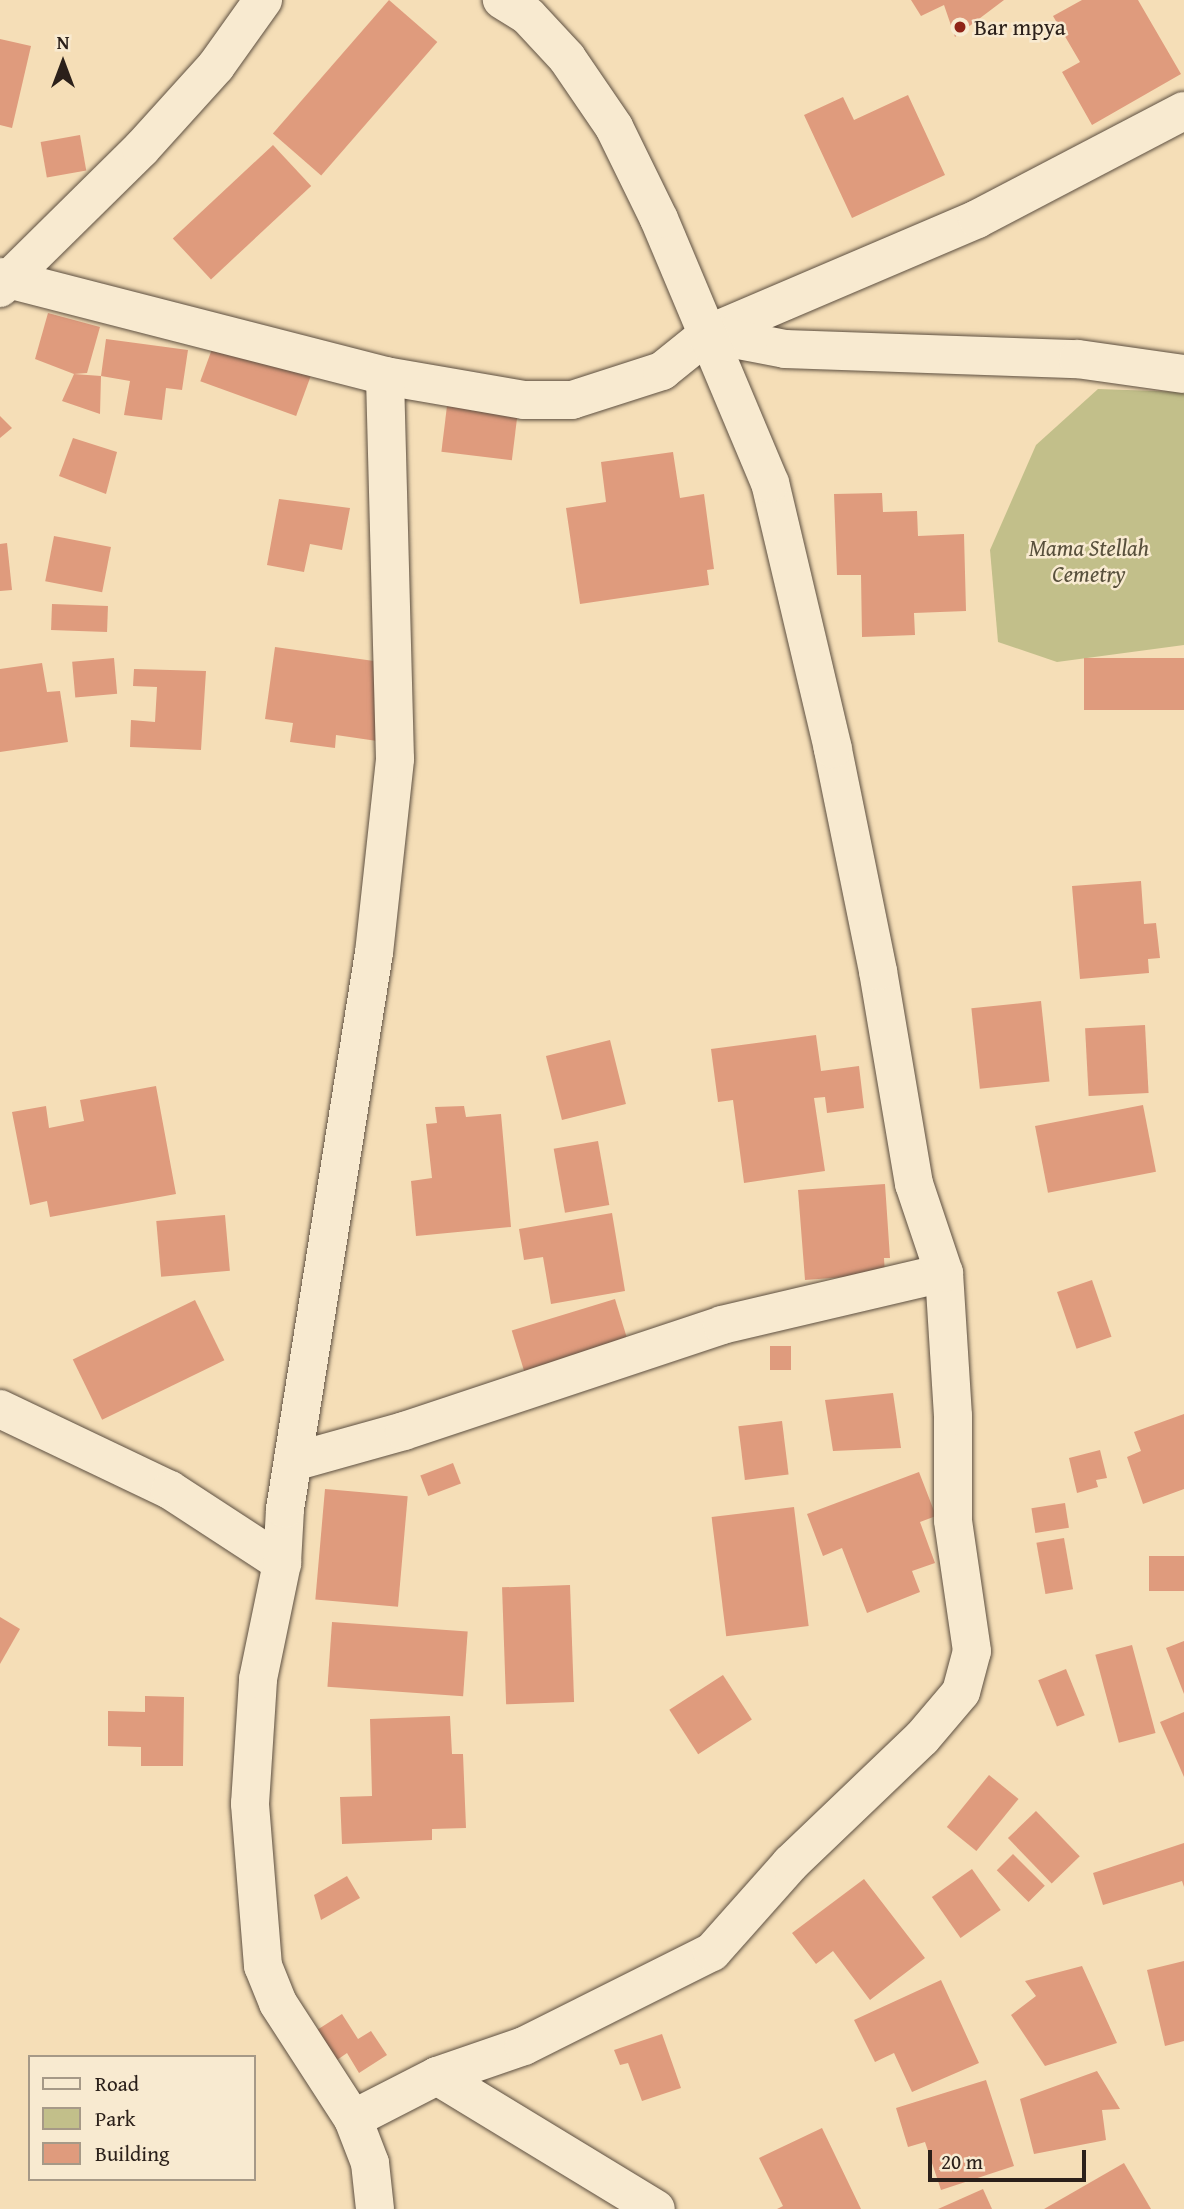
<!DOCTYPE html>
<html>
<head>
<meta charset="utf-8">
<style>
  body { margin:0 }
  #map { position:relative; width:1184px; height:2209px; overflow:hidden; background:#f5deb7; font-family:"Gentium Book Plus",serif }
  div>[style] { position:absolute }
  .green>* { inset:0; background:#c2bf8a }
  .building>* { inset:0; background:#df9b7d; transform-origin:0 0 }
  .roads { filter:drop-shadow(0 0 2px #5e5041) drop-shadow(0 0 2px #5e5041) }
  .street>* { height:38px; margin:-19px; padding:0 19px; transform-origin:19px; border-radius:19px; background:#f8ead0 }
  .dots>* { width:19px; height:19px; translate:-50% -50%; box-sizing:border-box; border:4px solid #f8ead0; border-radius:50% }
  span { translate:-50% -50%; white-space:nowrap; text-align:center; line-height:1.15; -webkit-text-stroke:5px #f8ead0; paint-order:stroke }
  .poi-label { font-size:23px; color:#2b201a }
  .left { translate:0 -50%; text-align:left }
  .park-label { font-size:23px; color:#58503c; font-style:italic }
  .legend { position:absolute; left:28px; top:2055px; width:228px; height:126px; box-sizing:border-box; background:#f8ead0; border:2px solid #a69987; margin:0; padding:9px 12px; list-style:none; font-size:21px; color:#2b201a }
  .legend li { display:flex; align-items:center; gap:14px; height:35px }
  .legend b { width:35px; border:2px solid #a69987 }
  .north { position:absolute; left:28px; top:28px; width:70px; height:70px; -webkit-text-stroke:5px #f8ead0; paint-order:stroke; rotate:0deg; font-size:19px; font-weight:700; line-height:28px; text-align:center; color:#2b201a }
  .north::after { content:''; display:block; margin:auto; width:24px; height:32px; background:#2b201a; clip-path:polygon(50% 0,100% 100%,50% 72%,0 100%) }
  .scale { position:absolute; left:928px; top:2150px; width:158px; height:32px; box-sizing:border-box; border:4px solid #2b201a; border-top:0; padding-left:9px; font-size:21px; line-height:24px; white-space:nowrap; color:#2b201a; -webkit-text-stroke:5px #f8ead0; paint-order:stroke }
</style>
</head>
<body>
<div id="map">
  <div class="green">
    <div style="clip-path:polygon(1098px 389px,1184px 392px,1184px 645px,1057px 662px,998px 642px,990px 550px,1036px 445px)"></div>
  </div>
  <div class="building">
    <div style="left:389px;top:0;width:64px;height:177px;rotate:41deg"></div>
    <div style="clip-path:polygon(911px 0,1004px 0,955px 37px,944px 5px,921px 16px)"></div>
    <div style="clip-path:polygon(1082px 0,1138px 0,1181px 74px,1092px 125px,1062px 72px,1080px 62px,1053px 16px)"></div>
    <div style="clip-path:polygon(0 39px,31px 46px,12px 128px,0 125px)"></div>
    <div style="clip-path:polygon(908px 95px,945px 175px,852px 218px,804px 115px,843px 97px,854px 120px)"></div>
    <div style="left:80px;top:135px;width:36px;height:40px;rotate:80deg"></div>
    <div style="left:273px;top:145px;width:56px;height:137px;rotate:47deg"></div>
    <div style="clip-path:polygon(48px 313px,100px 327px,87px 373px,74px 374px,35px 359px)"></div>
    <div style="left:216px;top:338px;width:102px;height:46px;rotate:20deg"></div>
    <div style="clip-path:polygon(106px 339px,188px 350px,182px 390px,166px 388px,162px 420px,124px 415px,130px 381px,101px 376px,100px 414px,62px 401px,74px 374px,101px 376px)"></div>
    <div style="left:447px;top:406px;width:71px;height:46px;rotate:7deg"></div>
    <div style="clip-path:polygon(0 416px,12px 428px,0 438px)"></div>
    <div style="clip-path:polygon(73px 438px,117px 452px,106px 494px,59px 476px)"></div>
    <div style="clip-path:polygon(673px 452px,680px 498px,704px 494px,714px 569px,707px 570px,709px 585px,580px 604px,566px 508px,606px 502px,601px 462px)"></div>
    <div style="clip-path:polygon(882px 493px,883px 512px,917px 511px,918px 536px,964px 534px,966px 611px,914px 613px,915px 635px,862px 637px,861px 575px,837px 575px,834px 494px)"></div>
    <div style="clip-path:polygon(279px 499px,350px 508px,342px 550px,310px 544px,304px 572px,267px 565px)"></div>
    <div style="left:54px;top:536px;width:58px;height:46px;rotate:11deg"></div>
    <div style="clip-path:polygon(7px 543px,12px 590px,0 591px,0 544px)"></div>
    <div style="left:52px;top:604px;width:56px;height:26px;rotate:2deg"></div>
    <div style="clip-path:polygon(275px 647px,388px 663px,377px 741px,336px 735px,335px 748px,290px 742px,293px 723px,265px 719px)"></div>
    <div style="left:114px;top:658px;width:36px;height:42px;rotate:85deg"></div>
    <div style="left:1184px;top:658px;width:52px;height:100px;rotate:90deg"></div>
    <div style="clip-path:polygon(42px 663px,47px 692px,60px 691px,68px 742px,0 752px,0 669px)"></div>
    <div style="clip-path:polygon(134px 669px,206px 671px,201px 750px,130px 747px,131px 720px,155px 722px,157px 687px,133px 686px)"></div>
    <div style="clip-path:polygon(1141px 881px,1144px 924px,1156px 923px,1160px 958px,1148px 959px,1149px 973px,1080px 979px,1072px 886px)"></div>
    <div style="left:1041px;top:1001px;width:81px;height:70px;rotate:84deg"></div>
    <div style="left:1145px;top:1025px;width:68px;height:60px;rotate:87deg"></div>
    <div style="clip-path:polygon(816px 1035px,821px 1071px,859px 1066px,864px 1108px,827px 1113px,825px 1097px,814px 1098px,825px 1171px,744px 1183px,733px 1100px,718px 1102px,711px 1049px)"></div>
    <div style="left:610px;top:1040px;width:66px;height:66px;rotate:76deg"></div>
    <div style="clip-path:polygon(156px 1086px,176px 1194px,50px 1217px,47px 1201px,30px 1205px,12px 1112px,46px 1106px,49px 1128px,84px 1121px,80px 1100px)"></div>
    <div style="left:1143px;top:1105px;width:68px;height:110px;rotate:79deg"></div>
    <div style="clip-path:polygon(464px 1106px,466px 1117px,501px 1114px,511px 1227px,416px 1236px,411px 1181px,432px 1178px,426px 1124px,437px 1123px,435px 1107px)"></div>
    <div style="left:598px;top:1141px;width:65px;height:45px;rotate:80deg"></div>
    <div style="clip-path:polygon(885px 1184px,890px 1258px,884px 1258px,885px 1274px,805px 1280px,798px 1190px)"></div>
    <div style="clip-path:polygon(612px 1213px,625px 1291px,551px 1304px,543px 1257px,524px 1260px,519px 1229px)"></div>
    <div style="left:225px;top:1215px;width:56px;height:69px;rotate:85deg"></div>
    <div style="left:1092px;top:1280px;width:60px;height:37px;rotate:71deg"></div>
    <div style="left:615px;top:1299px;width:45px;height:108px;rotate:73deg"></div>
    <div style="left:195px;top:1300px;width:67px;height:136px;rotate:64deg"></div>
    <div style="left:770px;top:1346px;width:21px;height:24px"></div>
    <div style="clip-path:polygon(893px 1393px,901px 1448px,833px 1451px,825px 1400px)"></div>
    <div style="clip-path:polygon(1184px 1414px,1184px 1489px,1143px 1504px,1127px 1457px,1141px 1451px,1134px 1432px)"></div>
    <div style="left:782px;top:1421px;width:54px;height:44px;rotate:83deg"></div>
    <div style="clip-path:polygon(1100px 1450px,1107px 1478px,1096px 1480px,1098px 1487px,1077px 1493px,1069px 1458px)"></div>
    <div style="left:453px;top:1463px;width:22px;height:35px;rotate:69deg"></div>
    <div style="clip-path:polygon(919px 1472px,936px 1516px,920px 1522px,935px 1563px,912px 1571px,920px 1592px,867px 1613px,842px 1548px,823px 1556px,807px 1514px)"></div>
    <div style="left:325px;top:1489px;width:83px;height:111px;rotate:5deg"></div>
    <div style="left:1065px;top:1503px;width:25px;height:34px;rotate:81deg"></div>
    <div style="left:794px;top:1507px;width:120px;height:83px;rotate:83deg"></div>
    <div style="left:1064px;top:1538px;width:52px;height:28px;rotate:80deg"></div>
    <div style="left:1184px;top:1556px;width:35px;height:35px;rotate:90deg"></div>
    <div style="left:570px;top:1585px;width:117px;height:68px;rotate:88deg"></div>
    <div style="clip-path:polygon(0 1617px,20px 1629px,0 1664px)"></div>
    <div style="left:332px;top:1622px;width:136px;height:65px;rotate:4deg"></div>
    <div style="clip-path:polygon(1184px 1641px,1184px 1694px,1166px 1648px)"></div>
    <div style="left:1132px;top:1645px;width:91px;height:38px;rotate:75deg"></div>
    <div style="left:1066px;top:1669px;width:50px;height:30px;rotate:68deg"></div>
    <div style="left:723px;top:1675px;width:53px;height:64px;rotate:57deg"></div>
    <div style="clip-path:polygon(145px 1696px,184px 1697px,183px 1766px,141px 1766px,141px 1747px,108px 1746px,108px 1711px,145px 1712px)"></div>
    <div style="clip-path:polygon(1184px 1712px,1184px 1777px,1160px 1722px)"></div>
    <div style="clip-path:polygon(450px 1716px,452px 1754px,463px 1754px,466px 1828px,432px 1829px,432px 1840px,342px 1844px,340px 1797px,372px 1796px,370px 1719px)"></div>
    <div style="left:989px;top:1775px;width:38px;height:67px;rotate:39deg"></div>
    <div style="left:1036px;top:1811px;width:63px;height:39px;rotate:46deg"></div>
    <div style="clip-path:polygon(1184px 1843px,1184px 1887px,1182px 1881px,1103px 1905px,1093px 1873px)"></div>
    <div style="left:1013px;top:1854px;width:45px;height:23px;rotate:45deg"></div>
    <div style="left:972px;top:1869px;width:50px;height:49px;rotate:55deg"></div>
    <div style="clip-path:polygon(347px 1876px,360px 1898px,321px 1920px,314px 1895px)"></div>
    <div style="clip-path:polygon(864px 1879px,925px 1958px,870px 2000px,833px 1951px,816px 1964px,792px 1933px)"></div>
    <div style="clip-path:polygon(1184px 1961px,1184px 2041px,1165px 2046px,1147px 1970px)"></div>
    <div style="clip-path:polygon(1082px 1966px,1117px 2043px,1045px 2066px,1011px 2015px,1036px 1996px,1025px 1981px)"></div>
    <div style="clip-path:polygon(941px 1980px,979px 2063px,912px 2092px,894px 2053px,875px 2062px,854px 2020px)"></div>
    <div style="clip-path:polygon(342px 2014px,358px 2039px,371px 2031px,387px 2055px,359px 2073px,347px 2053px,337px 2060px,317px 2030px)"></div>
    <div style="clip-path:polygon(662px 2034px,681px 2088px,642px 2101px,628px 2063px,620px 2065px,614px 2050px)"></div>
    <div style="clip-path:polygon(1097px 2071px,1120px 2109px,1102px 2110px,1106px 2140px,1034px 2154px,1020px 2099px)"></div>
    <div style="clip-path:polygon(986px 2080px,1014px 2166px,941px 2190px,925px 2142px,908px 2147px,896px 2108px)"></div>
    <div style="clip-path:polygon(822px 2128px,861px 2209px,777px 2209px,783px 2206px,759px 2158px)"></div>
    <div style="clip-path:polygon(1124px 2163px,1151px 2209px,1044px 2209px)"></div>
    <div style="clip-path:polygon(983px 2189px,992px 2209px,938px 2209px)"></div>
  </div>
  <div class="roads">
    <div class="street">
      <div style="left:0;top:277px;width:398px;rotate:14.4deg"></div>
      <div style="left:385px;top:376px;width:141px;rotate:9.8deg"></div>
      <div style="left:524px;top:400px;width:48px"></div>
      <div style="left:572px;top:400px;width:95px;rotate:-17.9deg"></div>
      <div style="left:662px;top:371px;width:59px;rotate:-38.8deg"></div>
      <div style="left:708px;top:334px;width:293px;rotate:-23.1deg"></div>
      <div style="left:977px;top:219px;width:233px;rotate:-27.6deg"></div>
      <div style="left:0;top:288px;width:198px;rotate:-44.6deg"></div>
      <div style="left:141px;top:149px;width:112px;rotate:-47.9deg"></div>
      <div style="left:216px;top:66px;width:81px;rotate:-54.5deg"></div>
      <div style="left:708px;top:334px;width:78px;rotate:11deg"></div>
      <div style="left:785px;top:349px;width:293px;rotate:2deg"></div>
      <div style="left:1078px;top:359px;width:107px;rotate:8.1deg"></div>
      <div style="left:0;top:1409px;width:188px;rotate:25.5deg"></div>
      <div style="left:170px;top:1490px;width:134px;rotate:33.1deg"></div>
      <div style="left:293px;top:1462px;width:115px;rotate:-15.6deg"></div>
      <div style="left:404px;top:1431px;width:335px;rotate:-18.4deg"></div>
      <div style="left:722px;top:1325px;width:228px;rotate:-13.2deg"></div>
      <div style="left:437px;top:2076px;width:256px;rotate:31.3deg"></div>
      <div style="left:353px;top:2119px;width:94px;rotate:-27.1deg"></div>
      <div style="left:437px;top:2076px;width:92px;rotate:-19deg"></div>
      <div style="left:524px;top:2046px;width:210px;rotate:-26.6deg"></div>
      <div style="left:712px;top:1952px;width:118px;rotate:-48.4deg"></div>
      <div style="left:790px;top:1864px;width:182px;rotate:-43.7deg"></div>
      <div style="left:922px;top:1738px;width:60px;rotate:-49.7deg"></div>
      <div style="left:961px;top:1692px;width:42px;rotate:-75deg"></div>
      <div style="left:972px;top:1651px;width:132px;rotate:-98.3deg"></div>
      <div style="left:953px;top:1520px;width:104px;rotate:-90deg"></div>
      <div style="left:953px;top:1416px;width:143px;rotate:-93.6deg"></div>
      <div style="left:944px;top:1273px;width:94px;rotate:-108.6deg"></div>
      <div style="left:914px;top:1184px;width:216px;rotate:-99.6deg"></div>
      <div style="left:878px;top:971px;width:227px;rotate:-101.5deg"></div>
      <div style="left:833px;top:749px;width:273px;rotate:-103.3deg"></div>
      <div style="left:770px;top:483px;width:286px;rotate:-112.8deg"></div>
      <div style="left:659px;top:219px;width:102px;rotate:-116.1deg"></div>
      <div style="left:614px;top:127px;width:83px;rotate:-124.3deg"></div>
      <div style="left:567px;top:58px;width:57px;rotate:-132.9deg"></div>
      <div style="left:528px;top:16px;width:31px;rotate:-148deg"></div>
      <div style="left:375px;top:2209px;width:46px;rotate:-96.2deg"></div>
      <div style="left:370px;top:2163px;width:47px;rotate:-111.1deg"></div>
      <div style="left:353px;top:2119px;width:138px;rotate:-122.9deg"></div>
      <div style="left:278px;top:2003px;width:40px;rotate:-112deg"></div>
      <div style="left:263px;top:1966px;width:163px;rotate:-94.6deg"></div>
      <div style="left:250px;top:1804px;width:125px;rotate:-86.3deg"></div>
      <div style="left:258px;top:1679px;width:118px;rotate:-78.3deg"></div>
      <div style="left:282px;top:1563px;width:54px;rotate:-86.8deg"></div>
      <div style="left:285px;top:1509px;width:563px;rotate:-80.91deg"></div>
      <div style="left:374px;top:953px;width:195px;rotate:-83.8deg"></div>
      <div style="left:395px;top:759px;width:383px;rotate:-91.5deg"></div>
    </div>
  </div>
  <div class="dots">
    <div style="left:960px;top:27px;background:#8f2418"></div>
  </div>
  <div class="poi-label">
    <span class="left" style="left:974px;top:27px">Bar mpya</span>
  </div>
  <div class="park-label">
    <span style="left:1089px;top:561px">Mama Stellah<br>Cemetry</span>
  </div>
  <ul class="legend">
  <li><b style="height:9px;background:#f8ead0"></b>Road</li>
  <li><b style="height:19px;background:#c2bf8a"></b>Park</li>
  <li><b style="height:19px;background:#df9b7d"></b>Building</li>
  </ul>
  <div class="north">N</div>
  <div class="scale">20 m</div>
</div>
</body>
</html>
